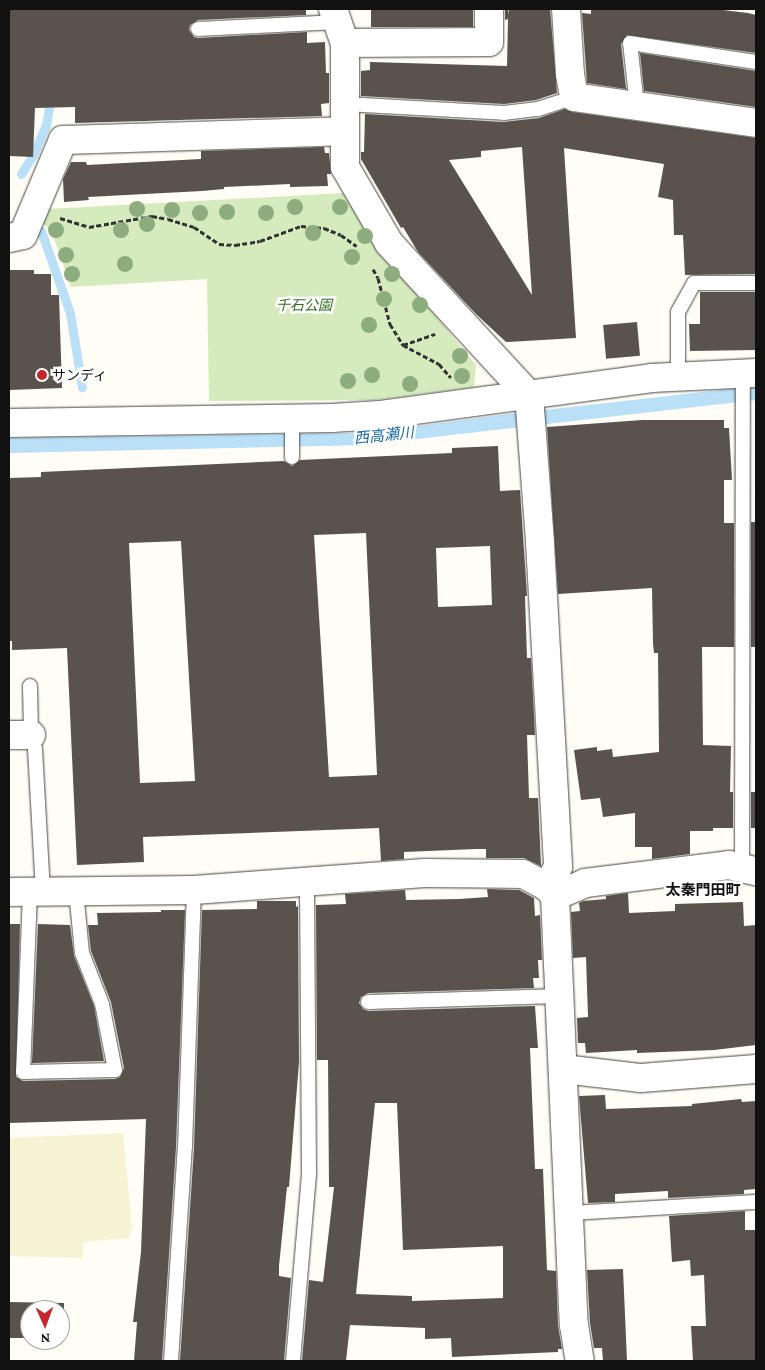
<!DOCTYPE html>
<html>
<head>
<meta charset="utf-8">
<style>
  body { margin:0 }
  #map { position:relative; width:765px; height:1370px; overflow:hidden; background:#fffdf5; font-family:"Crimson Pro","Noto Sans JP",serif }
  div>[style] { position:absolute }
  .farmland>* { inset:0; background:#f6f3d4 }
  .green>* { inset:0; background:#d5ebbd }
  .water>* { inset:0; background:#b9e0f7 }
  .stream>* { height:9px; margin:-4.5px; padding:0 4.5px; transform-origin:4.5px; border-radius:4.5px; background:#b9e0f7 }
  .building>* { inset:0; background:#5a524d; transform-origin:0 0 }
  .path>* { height:3px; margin-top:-1.5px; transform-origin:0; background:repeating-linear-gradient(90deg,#333 0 5px,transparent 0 7.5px) }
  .roads { filter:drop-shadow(0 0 1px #444) drop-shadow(0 0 1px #444) }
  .service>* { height:14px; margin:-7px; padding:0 7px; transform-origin:7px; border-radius:7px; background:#fff }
  .minor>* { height:28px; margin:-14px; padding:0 14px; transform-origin:14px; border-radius:14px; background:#fff }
  .tertiary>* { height:28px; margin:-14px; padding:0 14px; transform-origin:14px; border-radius:14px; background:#fff }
  .trees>* { width:16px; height:16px; margin:-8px; border-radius:50%; background:#8dad7f }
  .dots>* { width:14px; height:14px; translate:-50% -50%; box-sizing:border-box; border:2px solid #fff; border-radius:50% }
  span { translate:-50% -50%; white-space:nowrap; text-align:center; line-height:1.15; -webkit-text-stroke:5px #fff; paint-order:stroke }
  .park-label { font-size:14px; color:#2f6b1f; font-style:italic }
  .poi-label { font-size:14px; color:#111 }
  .left { translate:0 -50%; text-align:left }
  .water-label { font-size:15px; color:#1768a6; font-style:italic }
  .neighbourhood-label { font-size:15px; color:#111; font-weight:700 }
  .frame { position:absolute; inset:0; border:10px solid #111; pointer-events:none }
  .north { position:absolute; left:20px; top:1300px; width:50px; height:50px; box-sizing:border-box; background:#fff; border:1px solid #a0a0a0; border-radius:50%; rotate:178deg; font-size:14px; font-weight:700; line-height:20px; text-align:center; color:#111 }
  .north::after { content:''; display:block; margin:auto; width:18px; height:22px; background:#c4262e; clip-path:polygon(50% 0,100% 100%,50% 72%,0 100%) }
</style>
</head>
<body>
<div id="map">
  <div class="farmland">
    <div style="clip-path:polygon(123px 1133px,132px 1227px,129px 1238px,83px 1242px,83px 1258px,9px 1256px,9px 1138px)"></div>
  </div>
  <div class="green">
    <div style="clip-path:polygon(345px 193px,383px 252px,476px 365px,474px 387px,375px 400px,209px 401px,207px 279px,71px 287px,51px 230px,42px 223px,48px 209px)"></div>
  </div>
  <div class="water">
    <div style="clip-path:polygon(756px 386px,756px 400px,365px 445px,9px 453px,9px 438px,364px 433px,509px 414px)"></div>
  </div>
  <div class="stream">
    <div style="left:21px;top:174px;width:22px;rotate:-58deg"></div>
    <div style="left:33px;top:155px;width:33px;rotate:-67deg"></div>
    <div style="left:46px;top:125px;width:29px;rotate:-80deg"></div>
    <div style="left:41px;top:231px;width:87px;rotate:70.5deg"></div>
    <div style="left:70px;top:313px;width:75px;rotate:80.8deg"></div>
  </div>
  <div class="building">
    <div style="clip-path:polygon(9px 9px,306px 9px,306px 15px,198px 20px,190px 25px,189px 30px,194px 37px,198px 38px,307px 32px,307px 43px,325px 42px,326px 73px,329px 73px,329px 103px,321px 104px,322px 116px,75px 123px,75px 107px,35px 108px,33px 157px,9px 156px)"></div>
    <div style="left:371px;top:9px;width:102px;height:18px"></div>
    <div style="clip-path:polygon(505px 9px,508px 9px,509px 14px,509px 9px,550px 9px,557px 93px,536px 100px,504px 104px,361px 96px,361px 71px,370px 70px,370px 62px,507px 66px,508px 19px,505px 20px)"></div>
    <div style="clip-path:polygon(591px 9px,714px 9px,748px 13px,756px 15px,756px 53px,627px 35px,621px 44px,626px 89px,587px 83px,582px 13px,591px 14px)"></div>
    <div style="clip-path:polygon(640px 53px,756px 71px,756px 107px,644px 91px)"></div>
    <div style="clip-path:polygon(evenodd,565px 109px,572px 112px,756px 138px,756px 274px,685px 275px,683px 235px,674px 235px,673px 200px,658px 197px,664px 164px,564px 148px,576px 338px,506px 342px,476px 314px,418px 252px,403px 227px,401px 228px,361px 159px,361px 152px,364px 152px,365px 114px,504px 122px,539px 118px,565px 109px,522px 147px,532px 295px,449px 160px,481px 157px,481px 151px,522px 147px)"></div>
    <div style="clip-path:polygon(324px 147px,325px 153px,329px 153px,331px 174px,327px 174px,328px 186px,290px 187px,290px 184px,224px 187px,224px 189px,202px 191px,88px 197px,89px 200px,64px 202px,63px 179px,71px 162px,86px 162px,87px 165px,201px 159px,201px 151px)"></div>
    <div style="clip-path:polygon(9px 270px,34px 270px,34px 274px,51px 274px,51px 295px,59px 295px,62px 388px,9px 390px)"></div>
    <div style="clip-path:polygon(700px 292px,756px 292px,756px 350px,690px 351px,689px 324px,700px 324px)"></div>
    <div style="left:637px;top:322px;width:34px;height:34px;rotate:85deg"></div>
    <div style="clip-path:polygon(642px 420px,724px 420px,724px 428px,729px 428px,732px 480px,724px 480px,724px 523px,734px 523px,734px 647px,702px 647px,703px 745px,731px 746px,730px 792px,733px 792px,733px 828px,713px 828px,713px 831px,690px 831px,690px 854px,652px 859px,652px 847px,635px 847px,635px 813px,603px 817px,600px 798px,581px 800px,574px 750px,597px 747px,597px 751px,612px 749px,613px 757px,659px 752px,658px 653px,654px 653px,653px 644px,652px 588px,558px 594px,547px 427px)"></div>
    <div style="clip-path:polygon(evenodd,498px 446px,500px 491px,520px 490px,527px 596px,525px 596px,527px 658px,531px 658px,535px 735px,527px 735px,529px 798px,538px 798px,541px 866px,524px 858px,486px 858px,486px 849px,476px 849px,404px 852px,404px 859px,381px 861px,379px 828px,143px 837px,144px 862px,77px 865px,67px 648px,12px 650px,12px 641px,9px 641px,9px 478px,41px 477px,41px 472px,284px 461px,292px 466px,300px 460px,452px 453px,452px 448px,498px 446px,366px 533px,377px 775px,329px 777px,314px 535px,366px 533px,498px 446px,181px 541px,195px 781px,140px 783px,129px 543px,181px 541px,498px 446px,490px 546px,492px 605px,438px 607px,436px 548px,490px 546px)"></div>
    <div style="left:751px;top:522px;width:5px;height:125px"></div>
    <div style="left:751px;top:792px;width:5px;height:36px"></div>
    <div style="clip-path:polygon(evenodd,487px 889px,519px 890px,534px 898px,535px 916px,540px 915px,542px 960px,538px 960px,539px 978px,533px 978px,534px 988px,368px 993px,361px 997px,359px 1003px,363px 1009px,368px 1011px,535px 1006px,538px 1048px,530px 1048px,535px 1169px,543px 1169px,547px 1270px,556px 1271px,558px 1326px,562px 1349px,558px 1349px,558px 1352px,452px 1357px,451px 1338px,425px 1339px,425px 1328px,350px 1325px,346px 1361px,302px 1361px,309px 1280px,323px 1282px,334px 1187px,329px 1187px,328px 1060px,317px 1060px,316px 905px,346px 904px,345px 894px,405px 890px,406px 900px,459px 899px,488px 897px,487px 889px,375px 1103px,397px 1103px,403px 1250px,503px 1246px,503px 1298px,412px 1301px,412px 1296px,356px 1294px,375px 1103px)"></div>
    <div style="clip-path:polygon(628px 893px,629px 913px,675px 911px,675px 904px,743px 902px,744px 926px,756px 925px,756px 1045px,714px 1050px,637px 1053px,637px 1050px,586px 1053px,585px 1043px,578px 1043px,577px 1018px,588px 1017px,586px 957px,573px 958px,571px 912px,580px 911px,579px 903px,583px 901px,606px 899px,606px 896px)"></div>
    <div style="clip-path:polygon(257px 901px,296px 901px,296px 907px,298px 906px,299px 1062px,289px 1187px,287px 1187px,279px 1266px,279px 1276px,291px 1278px,284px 1361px,180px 1361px,194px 1148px,202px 910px,257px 909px)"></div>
    <div style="clip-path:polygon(161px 910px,185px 910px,176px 1147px,162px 1361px,134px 1361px,137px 1322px,133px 1322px,141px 1252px,146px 1119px,9px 1123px,9px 924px,20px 924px,16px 1077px,23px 1081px,115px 1079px,120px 1077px,124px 1068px,111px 1002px,91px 951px,88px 925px,98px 925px,97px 913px,161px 912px)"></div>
    <div style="clip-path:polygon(38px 924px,70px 925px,74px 956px,94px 1006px,104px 1061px,32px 1063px)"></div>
    <div style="clip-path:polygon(605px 1095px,606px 1109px,692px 1106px,692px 1104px,741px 1099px,742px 1102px,756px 1101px,756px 1189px,744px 1190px,744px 1194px,668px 1198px,668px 1191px,615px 1194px,615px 1202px,588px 1203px,579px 1096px)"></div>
    <div style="clip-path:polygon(745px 1211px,745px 1230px,756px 1230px,756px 1361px,693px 1361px,691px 1326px,706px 1326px,704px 1275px,691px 1276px,690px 1260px,672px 1262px,669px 1216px)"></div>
    <div style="clip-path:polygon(623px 1269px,627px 1361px,603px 1361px,602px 1348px,594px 1348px,590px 1323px,587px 1270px)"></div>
    <div style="clip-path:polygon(9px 1302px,64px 1303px,64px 1339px,60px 1339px,60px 1310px,30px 1310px,30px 1338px,9px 1338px)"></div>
  </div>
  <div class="path">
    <div style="left:60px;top:218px;width:30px;rotate:17deg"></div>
    <div style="left:89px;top:227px;width:64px;rotate:-9.9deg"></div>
    <div style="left:152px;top:216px;width:16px;rotate:11deg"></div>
    <div style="left:168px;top:219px;width:27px;rotate:17deg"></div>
    <div style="left:194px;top:227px;width:30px;rotate:34deg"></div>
    <div style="left:219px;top:244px;width:16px;rotate:4deg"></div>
    <div style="left:235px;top:245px;width:25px;rotate:-9deg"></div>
    <div style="left:260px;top:241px;width:44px;rotate:-20.1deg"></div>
    <div style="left:301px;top:226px;width:23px;rotate:5deg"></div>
    <div style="left:324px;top:228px;width:18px;rotate:22deg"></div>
    <div style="left:341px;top:235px;width:19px;rotate:35deg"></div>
    <div style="left:373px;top:269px;width:10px;rotate:61deg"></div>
    <div style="left:378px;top:278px;width:48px;rotate:75.4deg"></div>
    <div style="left:390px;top:324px;width:25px;rotate:58deg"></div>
    <div style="left:403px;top:345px;width:41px;rotate:27.8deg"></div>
    <div style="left:439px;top:364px;width:18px;rotate:49deg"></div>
    <div style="left:403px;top:345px;width:34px;rotate:-19deg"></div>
  </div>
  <div class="roads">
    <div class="service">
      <div style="left:198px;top:29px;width:140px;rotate:-2.9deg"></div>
      <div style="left:345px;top:104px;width:159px;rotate:3.2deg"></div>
      <div style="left:504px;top:113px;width:34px;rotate:-7deg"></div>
      <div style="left:538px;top:109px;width:38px;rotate:-18deg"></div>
      <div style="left:637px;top:106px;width:63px;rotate:-96.3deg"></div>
      <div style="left:630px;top:43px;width:127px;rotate:8.6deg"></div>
      <div style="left:678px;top:377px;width:65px;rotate:-90deg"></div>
      <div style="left:678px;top:312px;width:33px;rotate:-61deg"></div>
      <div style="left:694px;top:283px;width:62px"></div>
      <div style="left:292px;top:418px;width:39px;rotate:90deg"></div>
      <div style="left:30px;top:686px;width:49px;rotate:88.8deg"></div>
      <div style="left:31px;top:735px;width:15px;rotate:74deg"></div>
      <div style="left:35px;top:749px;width:142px;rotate:86.8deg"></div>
      <div style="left:742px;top:867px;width:494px;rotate:-89.9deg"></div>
      <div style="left:30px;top:892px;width:180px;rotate:92.2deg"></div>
      <div style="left:23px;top:1072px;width:92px;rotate:-1.2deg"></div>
      <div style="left:115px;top:1070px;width:67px;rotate:-101.1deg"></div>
      <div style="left:102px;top:1004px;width:55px;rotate:-111.4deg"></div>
      <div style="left:82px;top:953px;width:62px;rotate:-95.5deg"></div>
      <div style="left:368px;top:1002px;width:192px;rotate:-1.8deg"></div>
      <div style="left:570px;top:1213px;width:186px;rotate:-3.4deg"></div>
      <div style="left:171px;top:1361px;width:214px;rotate:-86.3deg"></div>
      <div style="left:185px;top:1147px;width:257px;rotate:-88deg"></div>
      <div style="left:293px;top:1361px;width:189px;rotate:-85.1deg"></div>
      <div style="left:309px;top:1173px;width:292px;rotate:-90.4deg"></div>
    </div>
    <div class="minor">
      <div style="left:333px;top:9px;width:36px;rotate:71deg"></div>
      <div style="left:345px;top:43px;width:124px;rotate:90deg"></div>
      <div style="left:345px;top:167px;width:88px;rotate:59.9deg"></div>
      <div style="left:389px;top:243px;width:207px;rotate:47.4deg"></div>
      <div style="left:529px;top:395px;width:148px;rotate:85.7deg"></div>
      <div style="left:540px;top:543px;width:324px;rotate:86.8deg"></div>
      <div style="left:558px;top:867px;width:23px;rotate:119deg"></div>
      <div style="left:566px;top:9px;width:65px;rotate:86.5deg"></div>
      <div style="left:570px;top:74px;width:23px;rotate:80deg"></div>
      <div style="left:574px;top:97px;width:184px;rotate:8.1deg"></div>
      <div style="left:345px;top:43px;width:144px;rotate:-0.4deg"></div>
      <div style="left:489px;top:42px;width:33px;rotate:-90deg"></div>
      <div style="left:9px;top:238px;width:14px;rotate:-12deg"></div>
      <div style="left:23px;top:235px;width:103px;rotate:-67.2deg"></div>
      <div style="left:63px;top:140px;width:282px;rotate:-1.8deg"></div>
      <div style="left:9px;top:735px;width:22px"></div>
      <div style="left:9px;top:892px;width:185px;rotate:-0.6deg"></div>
      <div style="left:194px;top:890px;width:231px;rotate:-4.2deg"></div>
      <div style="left:424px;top:873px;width:99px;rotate:0.6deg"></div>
      <div style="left:523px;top:874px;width:27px;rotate:28deg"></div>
      <div style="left:547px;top:887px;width:12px;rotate:48deg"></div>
      <div style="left:555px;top:896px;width:429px;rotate:87.5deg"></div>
      <div style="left:574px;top:1325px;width:36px;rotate:81deg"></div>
      <div style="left:555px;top:896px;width:33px;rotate:-23deg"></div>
      <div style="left:585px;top:883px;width:145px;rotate:-7.1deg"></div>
      <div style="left:729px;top:865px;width:28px;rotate:13deg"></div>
      <div style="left:563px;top:1069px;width:79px;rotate:6.6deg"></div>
      <div style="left:641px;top:1078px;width:115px;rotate:-4.5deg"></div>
    </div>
    <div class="tertiary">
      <div style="left:9px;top:423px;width:323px;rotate:-0.9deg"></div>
      <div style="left:332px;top:418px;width:47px;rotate:-3.7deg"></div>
      <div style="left:379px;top:415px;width:275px;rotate:-7.7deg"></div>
      <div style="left:651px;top:378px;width:105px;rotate:-2.7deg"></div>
    </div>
  </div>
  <div class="trees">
    <div style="left:295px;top:207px"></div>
    <div style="left:340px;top:207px"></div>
    <div style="left:137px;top:209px"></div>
    <div style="left:172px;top:210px"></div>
    <div style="left:227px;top:212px"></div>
    <div style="left:200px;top:213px"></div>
    <div style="left:266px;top:213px"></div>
    <div style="left:147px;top:224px"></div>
    <div style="left:56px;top:230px"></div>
    <div style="left:121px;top:230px"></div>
    <div style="left:313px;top:233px"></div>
    <div style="left:365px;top:236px"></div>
    <div style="left:66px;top:255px"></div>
    <div style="left:352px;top:257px"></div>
    <div style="left:125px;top:264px"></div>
    <div style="left:72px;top:274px"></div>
    <div style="left:392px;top:274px"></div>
    <div style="left:384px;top:299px"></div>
    <div style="left:420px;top:305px"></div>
    <div style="left:369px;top:325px"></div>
    <div style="left:460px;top:356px"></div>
    <div style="left:372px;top:375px"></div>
    <div style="left:462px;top:376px"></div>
    <div style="left:348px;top:381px"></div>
    <div style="left:410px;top:384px"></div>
  </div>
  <div class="dots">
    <div style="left:42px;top:375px;background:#c4262e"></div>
  </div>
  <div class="park-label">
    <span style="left:304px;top:305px">千石公園</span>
  </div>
  <div class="poi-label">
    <span class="left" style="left:52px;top:375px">サンディ</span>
  </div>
  <div class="water-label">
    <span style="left:384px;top:436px;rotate:-6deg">西高瀬川</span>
  </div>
  <div class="neighbourhood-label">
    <span style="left:703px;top:891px">太秦門田町</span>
  </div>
  <div class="frame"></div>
  <div class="north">N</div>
</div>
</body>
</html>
